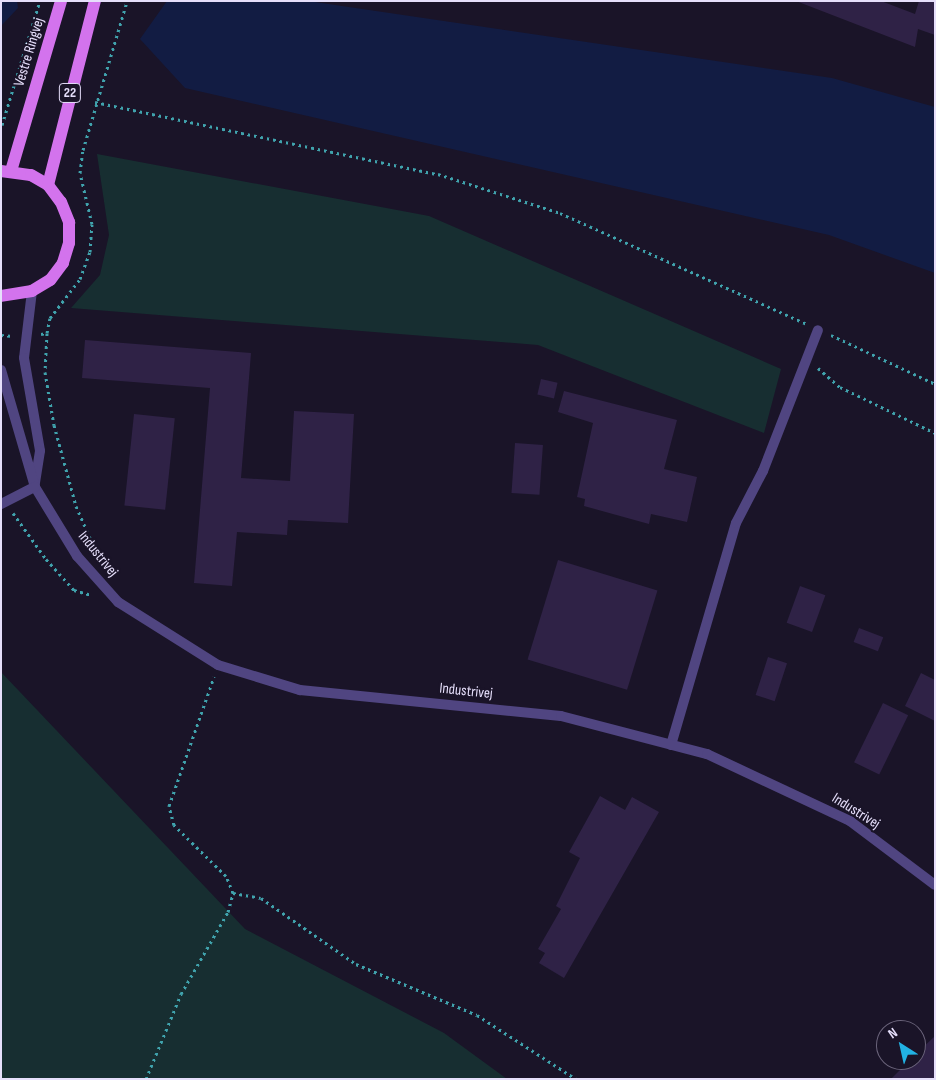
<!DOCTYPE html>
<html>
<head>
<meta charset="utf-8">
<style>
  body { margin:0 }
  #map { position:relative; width:936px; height:1080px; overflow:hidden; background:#1a1428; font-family:"Sofia Sans Condensed",sans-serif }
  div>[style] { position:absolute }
  .green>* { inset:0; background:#172e31 }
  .water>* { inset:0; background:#121c43 }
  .building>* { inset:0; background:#2f2246; transform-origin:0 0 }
  .path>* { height:3px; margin-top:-1.5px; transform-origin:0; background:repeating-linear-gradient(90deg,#40a3ad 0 2.5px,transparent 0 6.5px) }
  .service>* { height:10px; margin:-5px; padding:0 5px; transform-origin:5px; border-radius:5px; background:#504581 }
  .minor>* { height:10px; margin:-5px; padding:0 5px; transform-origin:5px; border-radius:5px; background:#504581 }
  .primary>* { height:12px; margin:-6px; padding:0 6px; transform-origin:6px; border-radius:6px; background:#d373ed }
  span { translate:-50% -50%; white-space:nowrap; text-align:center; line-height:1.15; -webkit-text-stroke:4.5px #1a1428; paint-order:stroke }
  .shield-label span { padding:1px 4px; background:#1a1428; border:1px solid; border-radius:4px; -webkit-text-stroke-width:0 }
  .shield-label { font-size:14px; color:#e6dffb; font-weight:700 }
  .street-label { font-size:15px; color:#e6dffb }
  .frame { position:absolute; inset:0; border:2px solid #e6dffb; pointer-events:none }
  .north { position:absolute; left:876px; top:1020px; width:50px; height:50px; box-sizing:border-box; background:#1a1428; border:1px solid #6c657c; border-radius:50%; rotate:325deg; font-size:14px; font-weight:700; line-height:20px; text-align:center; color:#e6dffb }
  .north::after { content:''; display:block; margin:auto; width:18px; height:22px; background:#22b2e3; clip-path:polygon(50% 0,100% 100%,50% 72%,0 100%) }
</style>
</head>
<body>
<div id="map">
  <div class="green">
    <div style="clip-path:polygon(97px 154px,429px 216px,781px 369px,764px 433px,538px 345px,71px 308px,100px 275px,109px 235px)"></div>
    <div style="clip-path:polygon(1px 672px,245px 929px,444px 1033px,507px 1079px,1px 1079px)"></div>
  </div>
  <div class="water">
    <div style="clip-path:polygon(1px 1px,17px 1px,18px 8px,1px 26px)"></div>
    <div style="clip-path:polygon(167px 1px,308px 1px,832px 78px,935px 107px,935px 273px,829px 235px,185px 88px,140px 39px)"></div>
  </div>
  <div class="building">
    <div style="clip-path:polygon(796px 1px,881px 1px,915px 14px,919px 1px,935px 1px,935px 35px,918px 29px,915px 47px)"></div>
    <div style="clip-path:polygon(85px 340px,251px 353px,241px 478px,290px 481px,294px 411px,354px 414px,348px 523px,288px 520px,287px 535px,237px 532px,232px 586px,194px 583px,210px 388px,82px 378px)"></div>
    <div style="left:541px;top:379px;width:17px;height:16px;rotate:13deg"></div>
    <div style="clip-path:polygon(564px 391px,677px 420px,664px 469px,697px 477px,687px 522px,651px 514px,649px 524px,584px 506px,585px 499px,577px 497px,593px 423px,558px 412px)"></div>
    <div style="left:134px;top:414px;width:41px;height:92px;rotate:6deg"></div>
    <div style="left:515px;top:443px;width:28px;height:50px;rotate:4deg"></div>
    <div style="left:558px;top:560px;width:104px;height:104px;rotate:17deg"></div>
    <div style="left:800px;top:586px;width:27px;height:39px;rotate:20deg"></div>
    <div style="left:859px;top:628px;width:26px;height:15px;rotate:21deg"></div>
    <div style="left:768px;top:657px;width:20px;height:40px;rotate:18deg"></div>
    <div style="clip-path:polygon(921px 673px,935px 680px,935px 721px,905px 706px)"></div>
    <div style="left:883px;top:703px;width:28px;height:66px;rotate:26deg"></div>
    <div style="clip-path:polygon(600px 796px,625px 810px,632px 797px,659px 812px,564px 978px,539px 963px,545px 953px,538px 949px,561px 909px,556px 906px,580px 858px,569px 852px)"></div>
    <div style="clip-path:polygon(935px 1036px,935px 1079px,891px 1079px,910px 1060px,916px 1060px,916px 1054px)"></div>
  </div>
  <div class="path">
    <div style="left:95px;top:102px;width:350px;rotate:11.9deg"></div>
    <div style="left:438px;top:174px;width:128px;rotate:17.7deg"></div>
    <div style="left:560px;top:213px;width:271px;rotate:24.2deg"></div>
    <div style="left:2px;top:125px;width:130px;rotate:-73deg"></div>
    <div style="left:47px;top:333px;width:39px;rotate:93deg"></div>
    <div style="left:45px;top:372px;width:54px;rotate:80.4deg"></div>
    <div style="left:54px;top:425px;width:84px;rotate:74.8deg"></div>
    <div style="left:76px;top:506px;width:55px;rotate:66.3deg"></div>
    <div style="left:41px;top:334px;width:6px;rotate:-9deg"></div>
    <div style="left:47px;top:333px;width:15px;rotate:-79deg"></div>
    <div style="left:50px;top:318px;width:49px;rotate:-52.4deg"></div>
    <div style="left:80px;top:279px;width:29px;rotate:-70deg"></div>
    <div style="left:90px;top:252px;width:28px;rotate:-86deg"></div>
    <div style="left:92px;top:224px;width:52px;rotate:-103.2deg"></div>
    <div style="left:80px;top:173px;width:23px;rotate:-83deg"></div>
    <div style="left:83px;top:150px;width:155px;rotate:-73.5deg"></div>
    <div style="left:1px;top:335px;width:12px;rotate:5deg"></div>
    <div style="left:831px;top:335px;width:115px;rotate:25.2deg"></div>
    <div style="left:818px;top:368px;width:29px;rotate:41deg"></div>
    <div style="left:840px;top:387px;width:106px;rotate:25.8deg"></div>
    <div style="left:13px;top:513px;width:57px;rotate:54.3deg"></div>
    <div style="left:46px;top:559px;width:42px;rotate:47.9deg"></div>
    <div style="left:74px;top:590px;width:18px;rotate:16deg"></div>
    <div style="left:233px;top:893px;width:28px;rotate:10deg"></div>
    <div style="left:261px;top:898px;width:116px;rotate:34.8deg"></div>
    <div style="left:356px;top:964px;width:131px;rotate:22.9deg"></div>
    <div style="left:477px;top:1015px;width:118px;rotate:32.9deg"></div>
    <div style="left:146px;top:1079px;width:92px;rotate:-67.6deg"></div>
    <div style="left:181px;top:994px;width:95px;rotate:-60.2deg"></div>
    <div style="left:228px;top:912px;width:20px;rotate:-75deg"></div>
    <div style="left:233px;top:893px;width:18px;rotate:-112deg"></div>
    <div style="left:226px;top:876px;width:73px;rotate:-135.6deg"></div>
    <div style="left:174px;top:825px;width:20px;rotate:-105deg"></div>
    <div style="left:169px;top:806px;width:137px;rotate:-70.8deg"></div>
  </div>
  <div class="service">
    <div style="left:671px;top:745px;width:231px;rotate:-73.7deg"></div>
    <div style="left:736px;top:523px;width:59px;rotate:-62.6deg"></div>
    <div style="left:763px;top:471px;width:151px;rotate:-68.7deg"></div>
  </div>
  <div class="minor">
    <div style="left:32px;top:291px;width:67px;rotate:96.8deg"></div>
    <div style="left:24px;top:358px;width:94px;rotate:80.2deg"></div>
    <div style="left:40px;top:451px;width:33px;rotate:99deg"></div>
    <div style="left:1px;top:370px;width:122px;rotate:73.8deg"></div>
    <div style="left:35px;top:487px;width:81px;rotate:58.7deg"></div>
    <div style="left:77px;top:556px;width:62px;rotate:48.3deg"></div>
    <div style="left:118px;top:602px;width:118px;rotate:32.2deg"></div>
    <div style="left:218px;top:665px;width:86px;rotate:17deg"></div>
    <div style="left:300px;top:690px;width:262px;rotate:5.7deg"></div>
    <div style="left:561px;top:716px;width:151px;rotate:14.6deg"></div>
    <div style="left:707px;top:754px;width:158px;rotate:25.1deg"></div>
    <div style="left:850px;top:821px;width:106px;rotate:37deg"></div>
    <div style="left:1px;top:504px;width:38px;rotate:-27deg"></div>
  </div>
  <div class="primary">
    <div style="left:1px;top:171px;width:30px;rotate:8deg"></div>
    <div style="left:31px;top:175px;width:20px;rotate:30deg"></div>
    <div style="left:48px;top:185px;width:21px;rotate:53deg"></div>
    <div style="left:61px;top:202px;width:22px;rotate:68deg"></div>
    <div style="left:69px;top:222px;width:21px;rotate:90deg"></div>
    <div style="left:69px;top:243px;width:21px;rotate:107deg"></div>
    <div style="left:63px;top:263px;width:21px;rotate:127deg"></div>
    <div style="left:50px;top:280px;width:21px;rotate:149deg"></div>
    <div style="left:32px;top:291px;width:31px;rotate:171deg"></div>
    <div style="left:11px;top:171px;width:177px;rotate:-73.6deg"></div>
    <div style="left:48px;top:185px;width:190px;rotate:-75.7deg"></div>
  </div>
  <div class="shield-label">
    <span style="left:70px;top:93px">22</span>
  </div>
  <div class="street-label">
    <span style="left:29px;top:52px;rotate:-73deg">Vestre Ringvej</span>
    <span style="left:98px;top:554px;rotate:51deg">Industrivej</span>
    <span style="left:466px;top:691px;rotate:6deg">Industrivej</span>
    <span style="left:856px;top:811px;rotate:32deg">Industrivej</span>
  </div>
  <div class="frame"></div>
  <div class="north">N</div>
</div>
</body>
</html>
